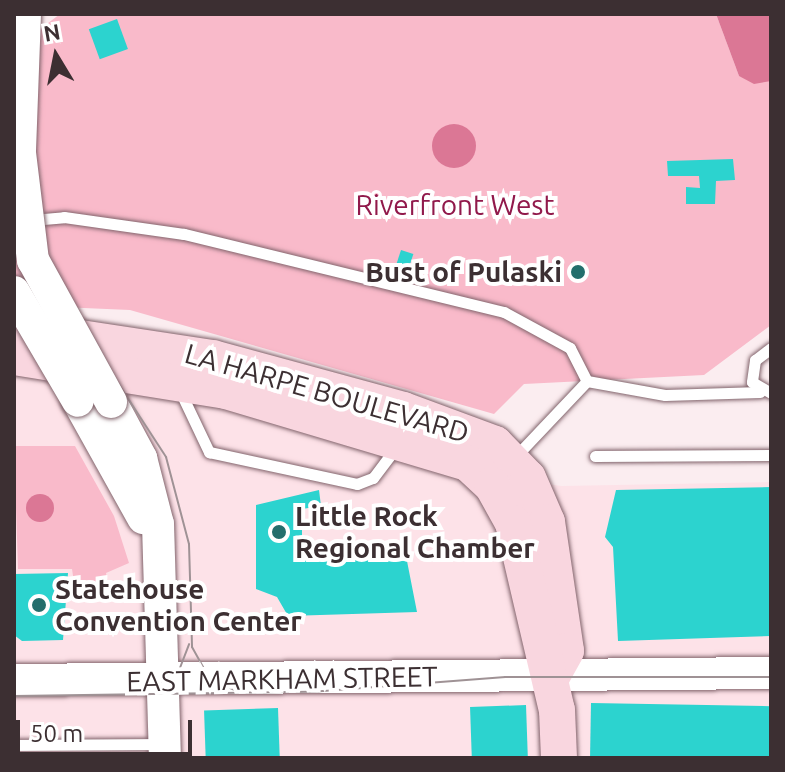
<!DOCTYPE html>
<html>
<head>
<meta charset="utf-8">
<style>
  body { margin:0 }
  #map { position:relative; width:785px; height:772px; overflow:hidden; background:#fbedf0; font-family:Ubuntu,sans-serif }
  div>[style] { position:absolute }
  .built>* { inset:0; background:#fde2e8 }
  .green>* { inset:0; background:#f9baca }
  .water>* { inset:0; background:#db7795 }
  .round { border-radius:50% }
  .building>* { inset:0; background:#2cd3cf; transform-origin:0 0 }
  .roads { filter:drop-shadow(0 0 2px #82646c) drop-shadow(0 0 2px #82646c) }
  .lane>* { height:11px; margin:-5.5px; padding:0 5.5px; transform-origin:5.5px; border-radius:5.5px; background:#fff }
  .secondary>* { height:32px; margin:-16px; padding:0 16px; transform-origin:16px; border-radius:16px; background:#fff }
  .primary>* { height:36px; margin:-18px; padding:0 18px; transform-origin:18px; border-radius:18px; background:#f9d6df }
  .tram>* { height:2px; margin:-1px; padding:0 1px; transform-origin:1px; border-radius:1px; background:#9f9295 }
  .bridges { filter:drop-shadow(0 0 2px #82646c) drop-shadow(0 0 2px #82646c) }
  .secondary-bridge>* { height:32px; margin:-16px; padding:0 16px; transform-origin:16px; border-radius:16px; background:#fff }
  .dots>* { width:22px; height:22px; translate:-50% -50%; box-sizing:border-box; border:4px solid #fff; border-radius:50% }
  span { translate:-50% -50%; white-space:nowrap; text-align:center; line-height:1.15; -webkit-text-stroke:8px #fff; paint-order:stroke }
  .park-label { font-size:28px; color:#91194b }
  .poi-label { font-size:28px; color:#3c2f32; font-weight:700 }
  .right { translate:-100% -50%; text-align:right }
  .left { translate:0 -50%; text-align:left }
  .street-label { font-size:28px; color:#3c2f32 }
  .frame { position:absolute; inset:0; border:16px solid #3c2f32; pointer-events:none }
  .north { position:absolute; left:16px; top:16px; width:80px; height:80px; -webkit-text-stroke:6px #fff; paint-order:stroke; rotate:350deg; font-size:22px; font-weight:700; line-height:32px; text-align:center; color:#3c2f32 }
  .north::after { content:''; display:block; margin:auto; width:28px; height:36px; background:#3c2f32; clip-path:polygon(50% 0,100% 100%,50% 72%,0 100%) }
  .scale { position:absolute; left:16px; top:720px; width:176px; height:36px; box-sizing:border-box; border:4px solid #3c2f32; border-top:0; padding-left:10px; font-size:24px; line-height:28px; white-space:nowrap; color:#3c2f32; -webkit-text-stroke:6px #fff; paint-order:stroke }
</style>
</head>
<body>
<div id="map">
  <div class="built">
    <div style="clip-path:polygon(14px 373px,160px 391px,437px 470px,562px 486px,771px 482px,771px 758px,14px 758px)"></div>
  </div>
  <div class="green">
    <div style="clip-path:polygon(60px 14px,716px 14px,739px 76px,771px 81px,771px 325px,704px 375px,524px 384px,494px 414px,130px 310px,14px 305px,14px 49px)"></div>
    <div style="clip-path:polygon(14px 446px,75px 446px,114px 516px,129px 563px,106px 573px,109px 589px,76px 596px,72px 569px,18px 569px)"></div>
  </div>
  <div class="water">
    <div style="clip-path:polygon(716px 14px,771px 14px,771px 81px,754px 84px,739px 76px)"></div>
    <div class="round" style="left:432px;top:124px;width:44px;height:44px"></div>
    <div class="round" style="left:26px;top:494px;width:28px;height:28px"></div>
  </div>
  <div class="building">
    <div style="left:117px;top:19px;width:32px;height:30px;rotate:70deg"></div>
    <div style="clip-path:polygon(733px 159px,735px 180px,716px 181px,715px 204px,686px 204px,686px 187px,700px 188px,699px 176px,668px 176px,667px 161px)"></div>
    <div style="left:401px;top:250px;width:13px;height:19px;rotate:18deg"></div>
    <div style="clip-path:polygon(771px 487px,771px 636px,618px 641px,613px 547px,605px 537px,616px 490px)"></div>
    <div style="clip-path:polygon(319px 490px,321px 506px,302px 509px,302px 556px,407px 561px,417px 612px,288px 616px,277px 597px,256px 589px,256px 505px)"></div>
    <div style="clip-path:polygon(68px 573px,63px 640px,22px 641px,14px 635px,14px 574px)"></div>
    <div style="left:591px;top:703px;width:180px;height:55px;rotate:1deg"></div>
    <div style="left:526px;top:705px;width:53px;height:56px;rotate:88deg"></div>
    <div style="left:278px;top:708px;width:50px;height:74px;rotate:88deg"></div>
  </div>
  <div class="roads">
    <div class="lane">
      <div style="left:32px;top:220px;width:32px;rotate:-5deg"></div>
      <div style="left:64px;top:217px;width:121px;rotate:8.1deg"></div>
      <div style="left:184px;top:234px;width:329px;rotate:13.7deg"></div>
      <div style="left:504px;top:312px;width:75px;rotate:28.6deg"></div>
      <div style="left:570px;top:348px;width:37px;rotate:63deg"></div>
      <div style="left:587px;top:381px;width:103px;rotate:133.4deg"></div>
      <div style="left:771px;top:348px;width:20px;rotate:143deg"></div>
      <div style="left:755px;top:360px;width:22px;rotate:98deg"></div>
      <div style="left:752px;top:382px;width:22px;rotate:30deg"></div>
      <div style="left:587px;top:381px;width:79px;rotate:10.2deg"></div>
      <div style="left:665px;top:395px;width:95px;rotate:-1.8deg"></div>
      <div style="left:180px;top:391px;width:68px;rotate:64.6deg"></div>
      <div style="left:209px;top:452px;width:151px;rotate:12.2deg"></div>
      <div style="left:357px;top:484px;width:17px;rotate:-21deg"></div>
      <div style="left:373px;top:478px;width:39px;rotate:-53deg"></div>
      <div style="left:595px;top:456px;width:176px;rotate:-0.3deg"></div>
      <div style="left:14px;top:745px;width:147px;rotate:-0.4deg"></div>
    </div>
    <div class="secondary">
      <div style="left:78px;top:401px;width:134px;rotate:60.9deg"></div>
      <div style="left:111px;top:402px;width:64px;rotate:61.8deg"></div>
      <div style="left:141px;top:458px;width:68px;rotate:75.6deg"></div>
      <div style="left:158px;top:524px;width:234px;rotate:88.3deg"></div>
      <div style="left:14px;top:680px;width:757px;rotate:-0.53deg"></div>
    </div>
    <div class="primary">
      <div style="left:14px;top:328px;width:201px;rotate:8.6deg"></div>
      <div style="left:213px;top:358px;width:197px;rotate:15.3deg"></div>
      <div style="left:403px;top:410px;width:98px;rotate:20.3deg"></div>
      <div style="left:495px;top:444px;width:47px;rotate:45.9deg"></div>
      <div style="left:528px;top:478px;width:48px;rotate:66.6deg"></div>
      <div style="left:547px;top:522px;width:130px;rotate:81.6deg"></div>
      <div style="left:566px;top:651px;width:31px;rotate:119deg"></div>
      <div style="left:14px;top:357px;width:215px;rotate:9.1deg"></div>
      <div style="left:226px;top:391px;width:252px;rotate:16.6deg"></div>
      <div style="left:468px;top:463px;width:33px;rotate:43deg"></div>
      <div style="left:492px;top:485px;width:43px;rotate:61.1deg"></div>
      <div style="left:513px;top:523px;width:192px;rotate:76.8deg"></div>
      <div style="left:557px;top:710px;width:48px;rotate:87.6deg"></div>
    </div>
  </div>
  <div class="tram">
    <div style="left:32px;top:14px;width:167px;rotate:90.7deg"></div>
    <div style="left:30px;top:181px;width:63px;rotate:79.9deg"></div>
    <div style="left:41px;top:243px;width:64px;rotate:67.9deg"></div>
    <div style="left:65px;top:302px;width:185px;rotate:56.9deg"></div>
    <div style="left:166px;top:457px;width:90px;rotate:75.2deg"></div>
    <div style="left:189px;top:544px;width:103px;rotate:88.3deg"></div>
    <div style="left:192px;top:647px;width:37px;rotate:61deg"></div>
    <div style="left:210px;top:679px;width:27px;rotate:24deg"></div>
    <div style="left:143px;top:692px;width:40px;rotate:-28deg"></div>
    <div style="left:178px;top:673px;width:31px;rotate:-69deg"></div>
    <div style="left:14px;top:696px;width:296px;rotate:-0.8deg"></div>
    <div style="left:310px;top:692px;width:196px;rotate:-4.4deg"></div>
    <div style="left:505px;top:677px;width:266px"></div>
  </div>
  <div class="bridges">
    <div class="secondary-bridge">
      <div style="left:25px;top:14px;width:139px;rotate:92.1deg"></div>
      <div style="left:20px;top:153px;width:108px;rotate:83.1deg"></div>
      <div style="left:33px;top:260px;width:162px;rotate:61.2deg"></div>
      <div style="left:14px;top:292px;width:126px;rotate:59.6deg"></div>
    </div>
  </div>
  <div class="dots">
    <div style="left:578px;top:272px;background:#246e6c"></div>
    <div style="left:279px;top:532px;background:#246e6c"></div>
    <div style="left:39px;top:605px;background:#246e6c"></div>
  </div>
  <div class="park-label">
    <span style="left:455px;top:205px">Riverfront West</span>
  </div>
  <div class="poi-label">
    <span class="right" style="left:562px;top:272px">Bust of Pulaski</span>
    <span class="left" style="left:295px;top:532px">Little Rock<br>Regional Chamber</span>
    <span class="left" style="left:55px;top:605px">Statehouse<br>Convention Center</span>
  </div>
  <div class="street-label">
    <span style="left:327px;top:393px;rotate:16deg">LA HARPE BOULEVARD</span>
    <span style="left:282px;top:679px;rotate:-1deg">EAST MARKHAM STREET</span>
  </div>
  <div class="frame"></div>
  <div class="north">N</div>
  <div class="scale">50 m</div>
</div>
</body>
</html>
